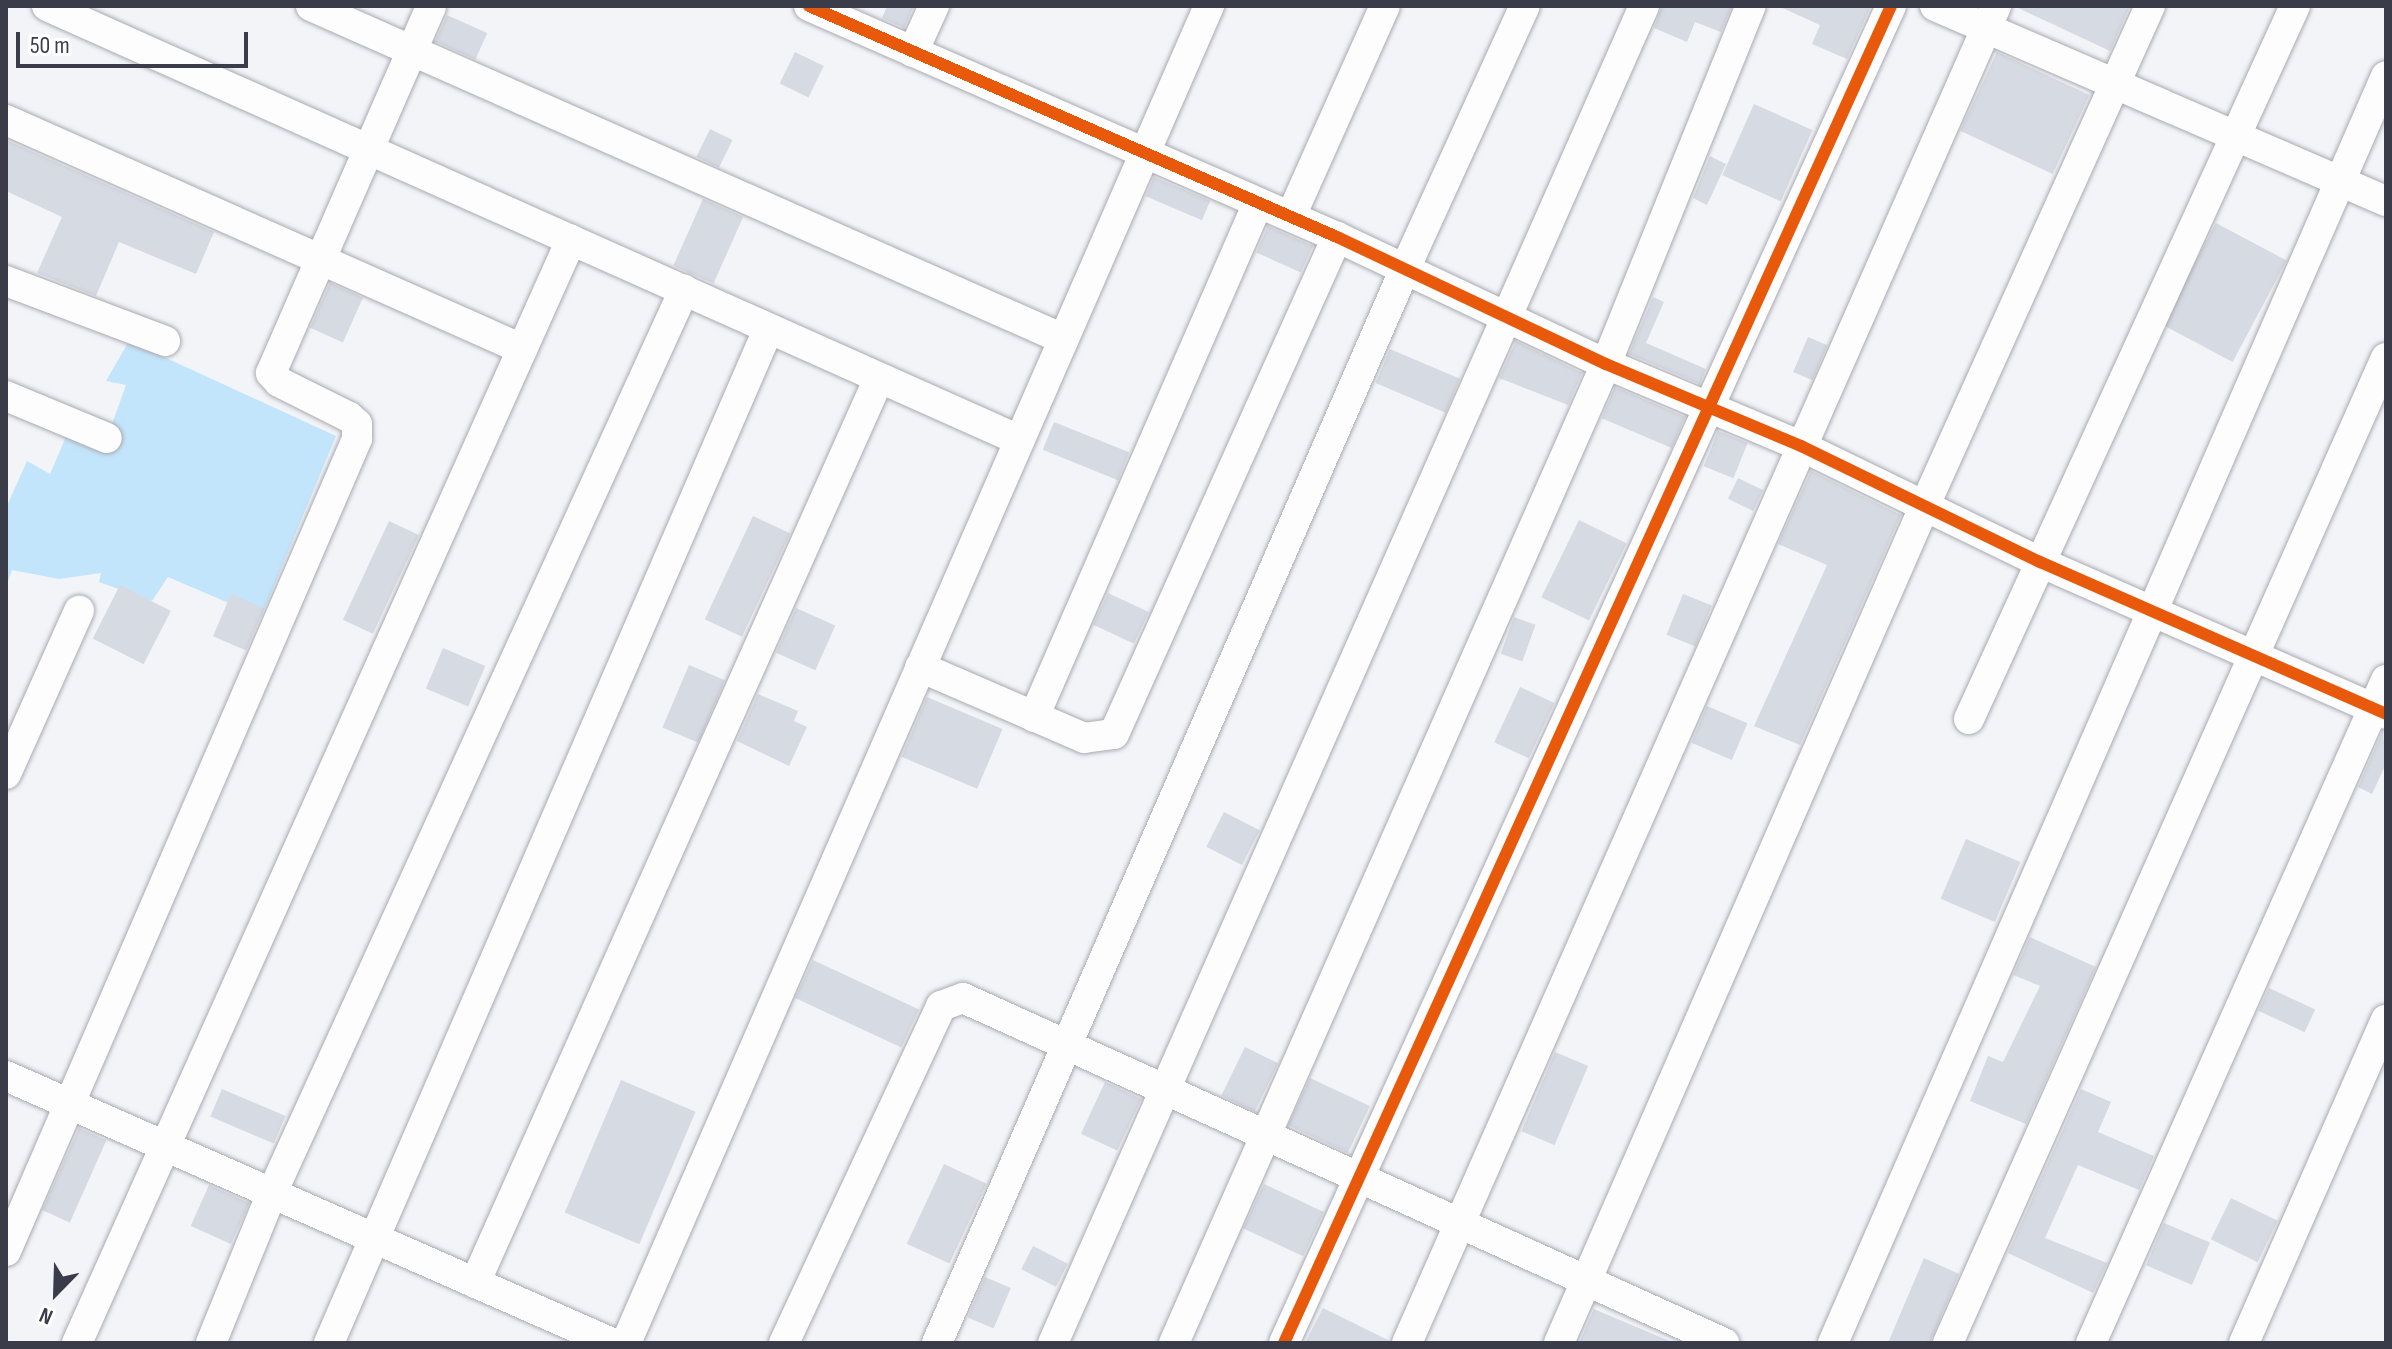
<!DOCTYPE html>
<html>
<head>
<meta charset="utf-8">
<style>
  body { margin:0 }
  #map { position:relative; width:2392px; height:1349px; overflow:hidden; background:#f3f4f8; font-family:"Sofia Sans Condensed",sans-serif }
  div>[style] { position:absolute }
  .water>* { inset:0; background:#c3e5fb }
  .building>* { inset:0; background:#d6dae2; transform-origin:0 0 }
  .roads { filter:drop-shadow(0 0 2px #a9aab2) drop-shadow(0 0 2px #a9aab2) }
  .street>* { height:30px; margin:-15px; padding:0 15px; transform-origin:15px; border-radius:15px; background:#fdfdfe }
  .cycleway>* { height:12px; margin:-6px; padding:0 6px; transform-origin:6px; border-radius:6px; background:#e8590c }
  span { translate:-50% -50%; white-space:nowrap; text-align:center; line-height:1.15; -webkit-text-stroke:8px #fff; paint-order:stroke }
  .frame { position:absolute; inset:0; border:8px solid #3a3c49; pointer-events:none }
  .north { position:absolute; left:16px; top:1253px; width:80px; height:80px; -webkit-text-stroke:6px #fff; paint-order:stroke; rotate:203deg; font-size:22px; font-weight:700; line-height:32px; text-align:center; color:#3a3c49 }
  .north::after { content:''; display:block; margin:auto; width:28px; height:36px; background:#3a3c49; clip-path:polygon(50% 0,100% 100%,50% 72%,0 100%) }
  .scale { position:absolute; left:16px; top:32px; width:232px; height:36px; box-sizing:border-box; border:4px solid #3a3c49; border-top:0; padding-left:10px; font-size:24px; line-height:28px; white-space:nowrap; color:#3a3c49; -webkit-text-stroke:6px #fff; paint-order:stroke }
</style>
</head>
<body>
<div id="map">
  <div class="water">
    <div style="clip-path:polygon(129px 341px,336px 436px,261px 617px,168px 577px,152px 601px,99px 582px,101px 573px,59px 579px,12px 570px,6px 587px,6px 508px,27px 461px,50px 474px,68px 432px,107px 438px,126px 385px,106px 381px)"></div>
  </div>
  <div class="building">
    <div style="clip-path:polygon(887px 6px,914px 6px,904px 28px,882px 18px)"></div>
    <div style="clip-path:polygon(1662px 6px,1732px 6px,1721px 32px,1695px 22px,1687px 42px,1654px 28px)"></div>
    <div style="clip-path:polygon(1778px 6px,1871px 6px,1847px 59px,1812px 44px,1820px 25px)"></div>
    <div style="clip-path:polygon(2014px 6px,2130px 6px,2110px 51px)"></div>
    <div style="left:447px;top:15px;width:44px;height:29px;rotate:24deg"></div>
    <div style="left:795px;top:52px;width:32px;height:35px;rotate:26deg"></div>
    <div style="left:1997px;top:52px;width:102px;height:87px;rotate:25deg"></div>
    <div style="left:1754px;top:104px;width:64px;height:78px;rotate:24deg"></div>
    <div style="left:710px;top:129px;width:25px;height:31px;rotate:26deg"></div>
    <div style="clip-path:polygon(6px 140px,214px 232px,196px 274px,119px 242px,96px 296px,37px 273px,62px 217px,6px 191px)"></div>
    <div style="clip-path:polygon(1710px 156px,1726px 164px,1707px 205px,1693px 198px)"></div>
    <div style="left:1154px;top:177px;width:61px;height:21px;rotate:23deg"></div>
    <div style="left:703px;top:199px;width:44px;height:73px;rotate:24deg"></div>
    <div style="left:2216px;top:223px;width:80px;height:115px;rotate:28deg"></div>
    <div style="left:1268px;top:226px;width:49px;height:29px;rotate:24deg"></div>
    <div style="left:330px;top:283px;width:36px;height:49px;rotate:24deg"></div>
    <div style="clip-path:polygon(1653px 297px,1664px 302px,1646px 343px,1706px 369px,1700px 384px,1629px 354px)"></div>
    <div style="left:1808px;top:337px;width:21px;height:38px;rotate:23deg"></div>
    <div style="clip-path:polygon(1516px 341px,1582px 373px,1568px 405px,1499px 378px)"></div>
    <div style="left:1390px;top:349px;width:76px;height:37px;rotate:23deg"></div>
    <div style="left:1615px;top:387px;width:76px;height:34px;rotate:23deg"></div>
    <div style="left:1054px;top:422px;width:81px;height:30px;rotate:22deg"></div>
    <div style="left:1718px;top:431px;width:32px;height:38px;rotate:22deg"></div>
    <div style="clip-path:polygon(1811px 471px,1901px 515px,1800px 745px,1754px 726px,1827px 565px,1778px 544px)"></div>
    <div style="left:1738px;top:478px;width:28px;height:23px;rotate:26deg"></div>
    <div style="left:753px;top:516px;width:41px;height:114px;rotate:25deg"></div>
    <div style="left:1579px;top:520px;width:53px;height:86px;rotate:26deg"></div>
    <div style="left:389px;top:521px;width:33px;height:109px;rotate:25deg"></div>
    <div style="left:120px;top:585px;width:57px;height:60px;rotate:27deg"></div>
    <div style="left:1108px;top:593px;width:45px;height:35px;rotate:25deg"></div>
    <div style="left:231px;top:594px;width:36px;height:46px;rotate:23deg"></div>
    <div style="left:1683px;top:594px;width:31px;height:44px;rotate:22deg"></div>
    <div style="left:796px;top:608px;width:43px;height:49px;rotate:24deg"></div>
    <div style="left:1514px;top:617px;width:23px;height:39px;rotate:20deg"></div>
    <div style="left:443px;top:648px;width:46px;height:44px;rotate:23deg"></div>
    <div style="left:689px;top:665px;width:39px;height:68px;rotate:23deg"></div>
    <div style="left:1520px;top:687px;width:38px;height:61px;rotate:25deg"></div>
    <div style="clip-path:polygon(758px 694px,798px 711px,794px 721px,807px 727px,789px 766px,737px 741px)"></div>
    <div style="left:927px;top:697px;width:82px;height:65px;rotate:23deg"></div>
    <div style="left:1707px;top:706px;width:44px;height:40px;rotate:23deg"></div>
    <div style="clip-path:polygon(2383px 731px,2386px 764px,2372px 794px,2358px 787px)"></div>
    <div style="left:1224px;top:812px;width:40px;height:39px;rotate:27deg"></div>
    <div style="left:1966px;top:839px;width:59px;height:65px;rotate:23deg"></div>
    <div style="clip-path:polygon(2030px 937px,2096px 967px,2026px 1124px,1970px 1101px,1988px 1056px,2003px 1062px,2040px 986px,2013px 975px)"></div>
    <div style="left:813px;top:960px;width:117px;height:42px;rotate:25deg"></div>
    <div style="left:2269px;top:988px;width:51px;height:25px;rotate:25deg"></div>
    <div style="left:1245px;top:1047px;width:37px;height:54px;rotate:26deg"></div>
    <div style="left:1555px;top:1052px;width:36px;height:86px;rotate:23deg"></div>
    <div style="left:1310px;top:1078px;width:66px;height:52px;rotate:25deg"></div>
    <div style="left:621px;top:1080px;width:81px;height:144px;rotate:23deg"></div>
    <div style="left:1105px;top:1082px;width:40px;height:57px;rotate:25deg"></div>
    <div style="left:222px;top:1089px;width:69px;height:30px;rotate:23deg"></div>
    <div style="clip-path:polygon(2081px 1089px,2111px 1102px,2098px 1132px,2154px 1156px,2139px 1190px,2078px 1165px,2045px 1238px,2107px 1263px,2093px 1293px,2008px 1253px)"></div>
    <div style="left:79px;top:1128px;width:30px;height:90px;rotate:24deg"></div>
    <div style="left:944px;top:1164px;width:47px;height:88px;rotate:25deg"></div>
    <div style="left:1264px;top:1184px;width:66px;height:49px;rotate:25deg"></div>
    <div style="left:209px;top:1185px;width:44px;height:45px;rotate:24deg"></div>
    <div style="left:2231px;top:1198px;width:52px;height:46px;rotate:26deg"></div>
    <div style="left:2164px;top:1223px;width:50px;height:46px;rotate:23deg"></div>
    <div style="left:1033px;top:1246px;width:39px;height:26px;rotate:27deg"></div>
    <div style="clip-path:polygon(1924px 1258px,1959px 1274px,1930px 1343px,1888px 1343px)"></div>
    <div style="left:985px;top:1277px;width:28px;height:44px;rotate:23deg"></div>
    <div style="clip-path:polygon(1323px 1308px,1390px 1341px,1389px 1343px,1305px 1343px)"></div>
    <div style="clip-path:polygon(1594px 1309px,1674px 1343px,1579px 1343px)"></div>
  </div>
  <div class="roads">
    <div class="street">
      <div style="left:47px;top:6px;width:1064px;rotate:24.06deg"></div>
      <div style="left:311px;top:6px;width:822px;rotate:23.88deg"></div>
      <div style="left:809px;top:6px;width:576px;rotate:23.63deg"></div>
      <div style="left:1337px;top:237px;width:297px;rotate:25.3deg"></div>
      <div style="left:1606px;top:364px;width:212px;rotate:22.8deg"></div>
      <div style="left:1801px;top:446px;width:266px;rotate:25.9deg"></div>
      <div style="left:2040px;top:562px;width:378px;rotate:23.7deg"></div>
      <div style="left:1935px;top:6px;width:491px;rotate:23.4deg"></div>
      <div style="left:913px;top:52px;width:51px;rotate:-65.5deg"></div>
      <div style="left:6px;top:120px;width:565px;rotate:23.93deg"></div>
      <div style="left:1291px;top:216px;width:230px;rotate:-65.9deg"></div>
      <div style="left:6px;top:281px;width:170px;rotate:20.7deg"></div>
      <div style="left:6px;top:396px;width:109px;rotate:22.6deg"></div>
      <div style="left:920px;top:667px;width:179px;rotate:23.4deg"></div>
      <div style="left:1084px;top:738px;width:30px;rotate:-8deg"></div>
      <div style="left:1114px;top:734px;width:545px;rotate:-65.83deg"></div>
      <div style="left:1034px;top:717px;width:561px;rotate:-66.45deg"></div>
      <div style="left:1969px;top:719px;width:784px;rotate:-65.43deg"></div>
      <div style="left:6px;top:774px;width:179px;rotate:-65.9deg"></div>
      <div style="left:6px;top:1076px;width:662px;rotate:23.78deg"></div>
      <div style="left:6px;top:1251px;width:885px;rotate:-66.62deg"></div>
      <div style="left:357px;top:439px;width:15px;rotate:-90deg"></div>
      <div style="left:357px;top:424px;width:11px;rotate:-139deg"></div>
      <div style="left:349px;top:417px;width:78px;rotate:-153.4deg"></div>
      <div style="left:279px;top:382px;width:12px;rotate:-132deg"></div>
      <div style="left:271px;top:373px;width:400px;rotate:-66.4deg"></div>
      <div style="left:475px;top:1283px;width:991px;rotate:-65.94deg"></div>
      <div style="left:77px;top:1343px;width:1209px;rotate:-65.87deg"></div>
      <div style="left:211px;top:1343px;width:162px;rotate:-67.9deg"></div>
      <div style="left:272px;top:1193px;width:993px;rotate:-65.47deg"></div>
      <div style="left:329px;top:1343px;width:1104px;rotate:-66.57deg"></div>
      <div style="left:626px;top:1343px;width:1459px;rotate:-66.44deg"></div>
      <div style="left:784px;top:1343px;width:372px;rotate:-65deg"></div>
      <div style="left:941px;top:1006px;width:23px;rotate:-20deg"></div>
      <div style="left:963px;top:998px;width:836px;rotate:24.39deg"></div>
      <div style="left:937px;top:1343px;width:1169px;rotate:-66.46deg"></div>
      <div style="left:1404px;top:271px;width:291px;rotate:-65.5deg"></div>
      <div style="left:1053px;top:1343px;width:1462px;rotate:-66.15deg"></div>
      <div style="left:1174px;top:1343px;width:1070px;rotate:-66.19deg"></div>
      <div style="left:1606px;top:364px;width:386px;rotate:-68deg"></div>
      <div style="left:1284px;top:1343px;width:1468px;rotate:-65.58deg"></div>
      <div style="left:1407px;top:1343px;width:1461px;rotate:-66.22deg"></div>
      <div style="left:1559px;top:1343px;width:914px;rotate:-66.41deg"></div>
      <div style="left:1925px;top:505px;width:547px;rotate:-65.73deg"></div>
      <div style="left:1833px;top:1343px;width:1382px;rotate:-66.42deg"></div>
      <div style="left:1948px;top:1343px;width:1078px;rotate:-66.03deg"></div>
      <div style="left:2091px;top:1343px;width:726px;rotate:-66.01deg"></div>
      <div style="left:2244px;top:1343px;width:353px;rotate:-66.3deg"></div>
    </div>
  </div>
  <div class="cycleway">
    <div style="left:809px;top:6px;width:576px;rotate:23.63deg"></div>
    <div style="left:1337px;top:237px;width:297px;rotate:25.3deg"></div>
    <div style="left:1606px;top:364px;width:212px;rotate:22.8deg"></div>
    <div style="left:1801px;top:446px;width:266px;rotate:25.9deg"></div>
    <div style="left:2040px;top:562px;width:378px;rotate:23.7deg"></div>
    <div style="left:1284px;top:1343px;width:1468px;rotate:-65.58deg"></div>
  </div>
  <div class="frame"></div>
  <div class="north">N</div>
  <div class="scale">50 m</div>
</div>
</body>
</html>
